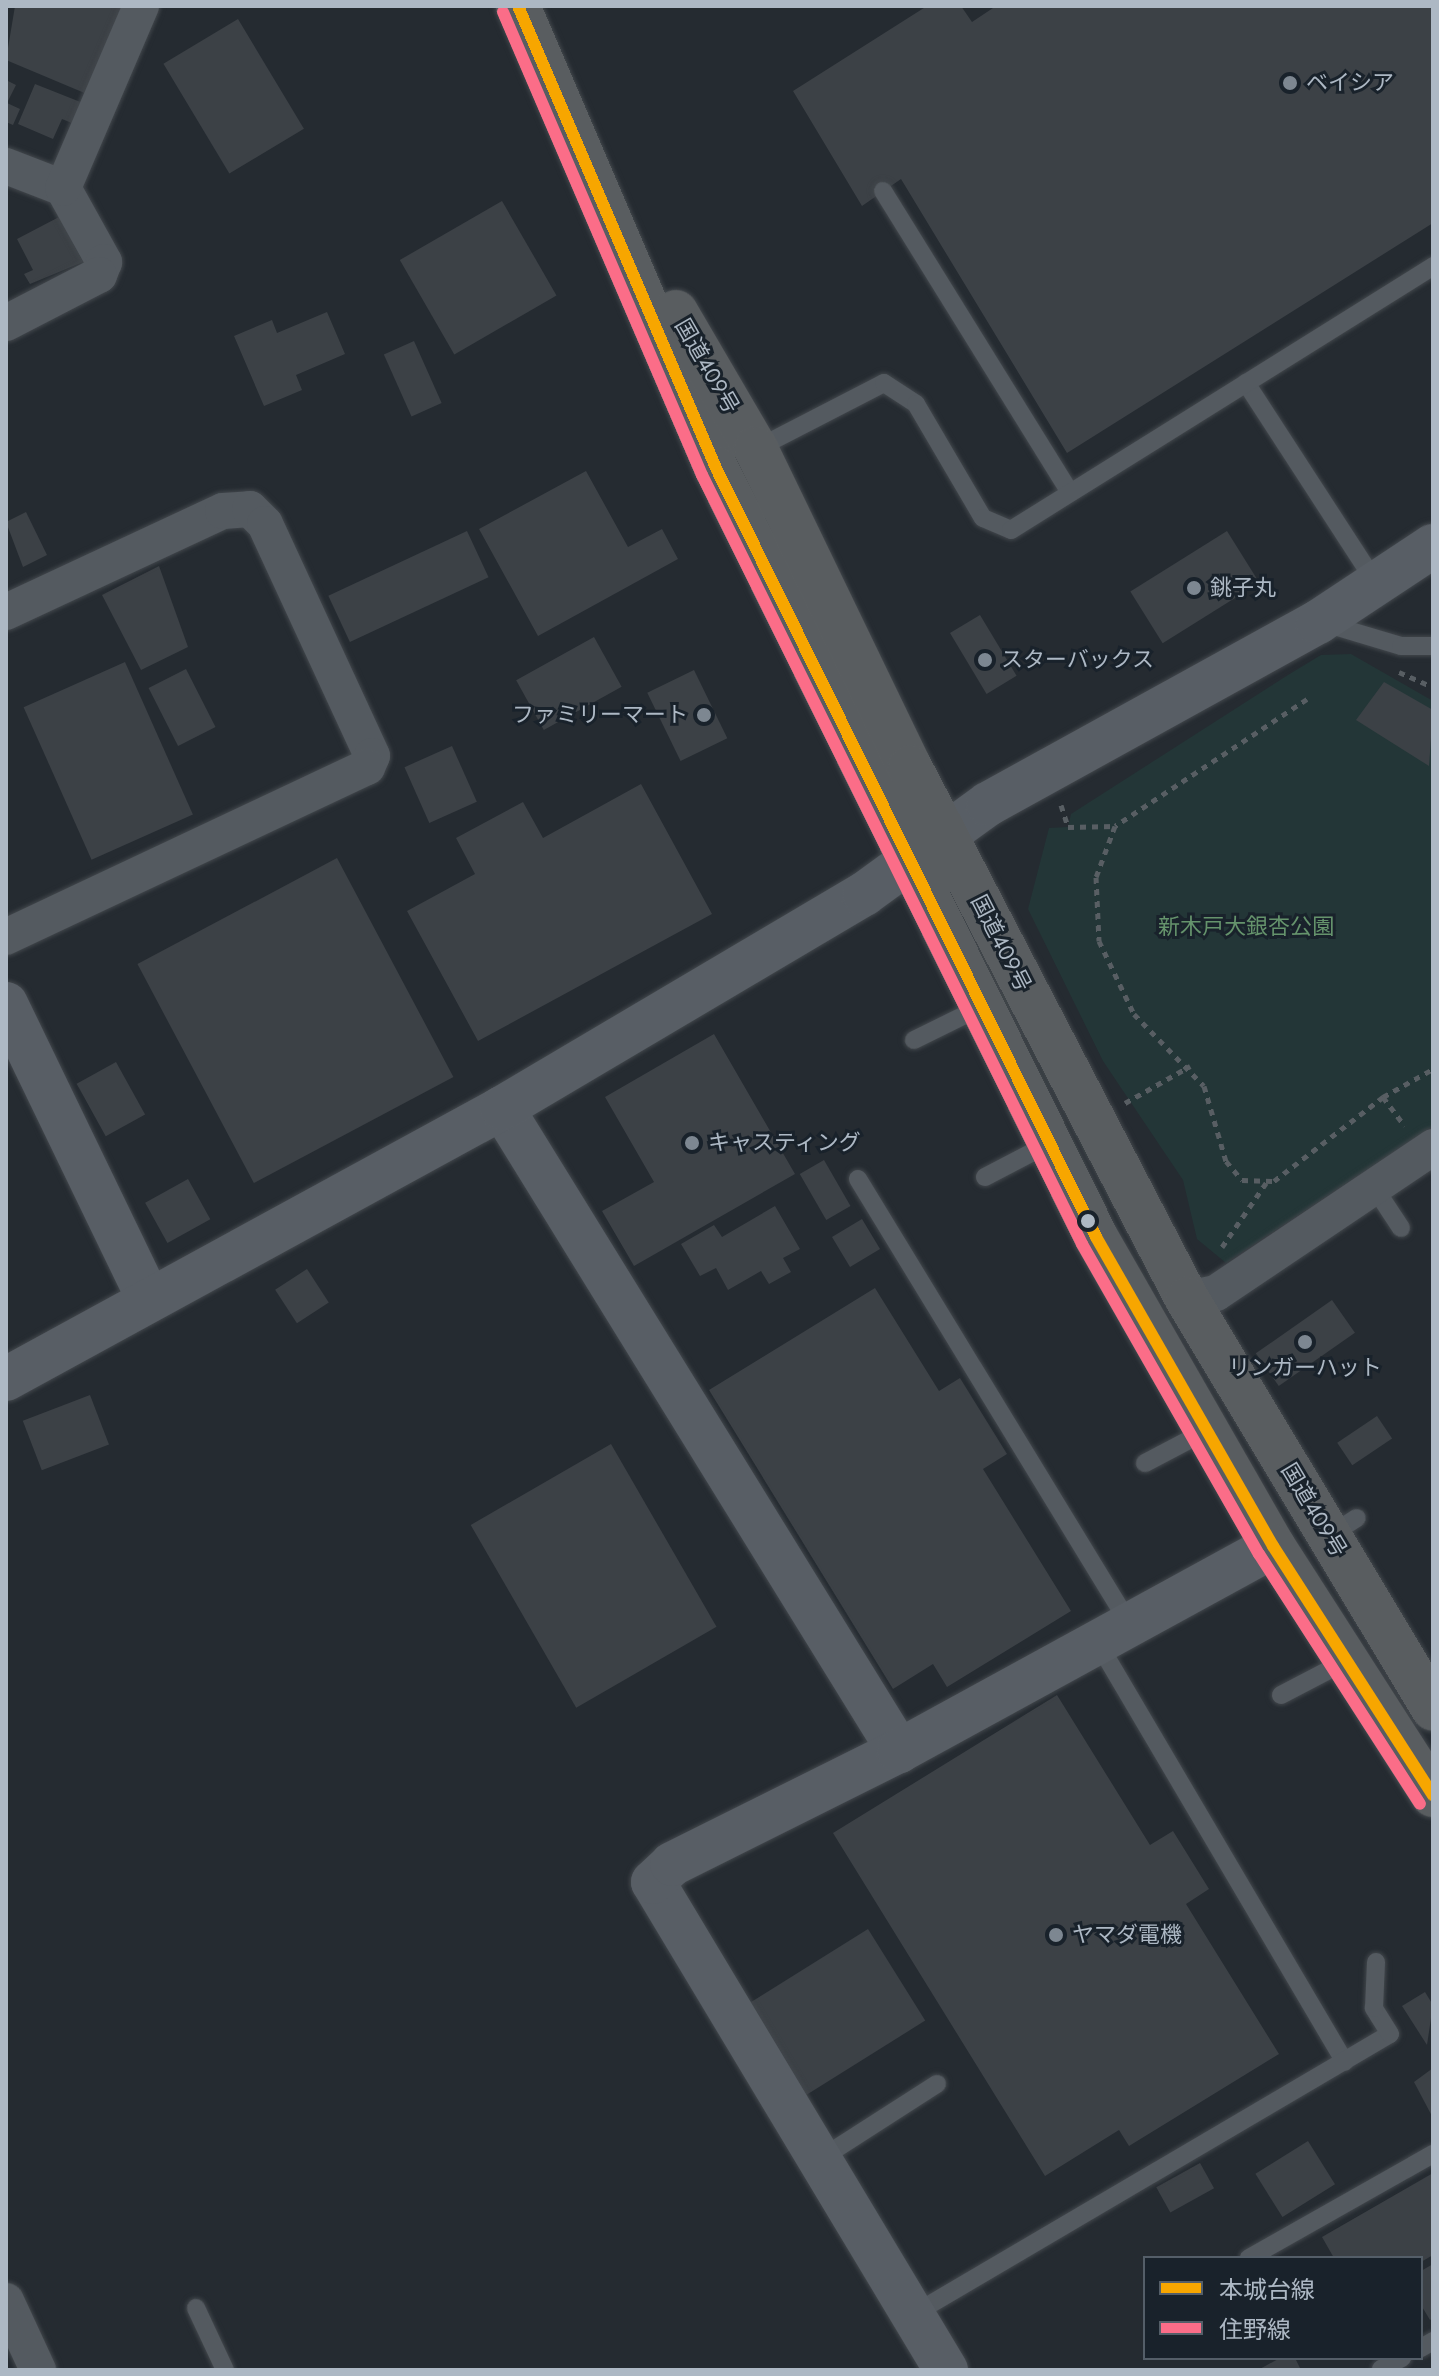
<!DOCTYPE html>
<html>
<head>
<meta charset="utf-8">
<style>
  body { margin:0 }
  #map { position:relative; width:1439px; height:2376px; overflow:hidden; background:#252b31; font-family:Jost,"Noto Sans JP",sans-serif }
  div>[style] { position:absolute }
  .green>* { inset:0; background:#233637 }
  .building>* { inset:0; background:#3c4146; transform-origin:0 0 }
  .path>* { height:5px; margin-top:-2.5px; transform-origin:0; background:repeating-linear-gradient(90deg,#585e63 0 6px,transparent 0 12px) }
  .roads { filter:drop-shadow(0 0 2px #42474c) drop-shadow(0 0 2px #42474c) }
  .lane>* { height:18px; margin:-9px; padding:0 9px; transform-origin:9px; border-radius:9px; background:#545a60 }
  .street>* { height:36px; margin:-18px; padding:0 18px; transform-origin:18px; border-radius:18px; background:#545a60 }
  .secondary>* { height:44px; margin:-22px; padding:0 22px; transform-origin:22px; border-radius:22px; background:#585e65 }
  .highway>* { height:44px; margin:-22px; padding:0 22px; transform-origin:22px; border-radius:22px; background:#595d60 }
  .bus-1>* { height:12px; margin:-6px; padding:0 6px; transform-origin:6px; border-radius:6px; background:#f7a600 }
  .bus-2>* { height:12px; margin:-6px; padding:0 6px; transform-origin:6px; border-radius:6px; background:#fb6d88 }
  .dots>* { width:22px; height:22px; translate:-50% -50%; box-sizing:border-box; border:4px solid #19222b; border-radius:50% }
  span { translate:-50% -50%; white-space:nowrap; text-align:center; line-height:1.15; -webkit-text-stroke:6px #19222b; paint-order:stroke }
  .poi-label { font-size:22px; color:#adb8c4 }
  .left { translate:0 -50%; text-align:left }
  .right { translate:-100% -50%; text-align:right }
  .street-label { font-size:22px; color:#adb8c4 }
  .park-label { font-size:22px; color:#65936c }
  .frame { position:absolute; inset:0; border:8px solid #adb8c4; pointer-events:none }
  .legend { position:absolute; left:1143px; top:2256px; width:280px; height:104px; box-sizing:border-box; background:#19222b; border:2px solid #545e68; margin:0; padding:10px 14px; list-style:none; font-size:24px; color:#adb8c4 }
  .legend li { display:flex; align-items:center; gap:16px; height:40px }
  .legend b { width:40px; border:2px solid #545e68 }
</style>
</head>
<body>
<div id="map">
  <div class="green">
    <div style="clip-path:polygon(1351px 654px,1433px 701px,1433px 1126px,1226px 1263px,1197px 1239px,1183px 1180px,1103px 1061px,1028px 909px,1049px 828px,1068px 827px,1071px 814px,1288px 675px,1321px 655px)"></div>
  </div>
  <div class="building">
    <div style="clip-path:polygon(15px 6px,133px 6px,94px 97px,6px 60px)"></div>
    <div style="clip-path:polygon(927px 6px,961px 6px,972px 22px,996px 6px,1433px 6px,1433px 223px,1067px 453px,901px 179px,862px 206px,793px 91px)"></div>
    <div style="left:238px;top:19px;width:128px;height:87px;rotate:59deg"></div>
    <div style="clip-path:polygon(6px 80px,16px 85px,7px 103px,20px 109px,13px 125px,6px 122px)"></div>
    <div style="clip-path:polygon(35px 84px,88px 105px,79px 126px,62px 119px,53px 139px,18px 124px)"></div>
    <div style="left:502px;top:201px;width:109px;height:118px;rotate:60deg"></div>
    <div style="clip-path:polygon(59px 217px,83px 262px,30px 284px,24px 274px,33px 270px,17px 239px)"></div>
    <div style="clip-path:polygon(327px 312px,345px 354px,296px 375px,302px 390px,264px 406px,234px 336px,272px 320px,277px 333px)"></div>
    <div style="left:414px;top:341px;width:68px;height:33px;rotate:66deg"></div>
    <div style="clip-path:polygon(586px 471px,628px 547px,662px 529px,678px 559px,538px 636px,479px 529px)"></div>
    <div style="clip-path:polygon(26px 512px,47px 555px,23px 567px,6px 522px)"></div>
    <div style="left:467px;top:531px;width:51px;height:153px;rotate:65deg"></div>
    <div style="left:1227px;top:531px;width:61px;height:114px;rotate:58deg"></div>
    <div style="clip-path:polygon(159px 566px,188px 647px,141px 670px,102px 595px)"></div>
    <div style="left:980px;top:615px;width:71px;height:35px;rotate:59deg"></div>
    <div style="left:594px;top:637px;width:57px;height:89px;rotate:61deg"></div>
    <div style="left:125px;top:662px;width:167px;height:111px;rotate:66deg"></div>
    <div style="left:186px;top:669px;width:65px;height:42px;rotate:63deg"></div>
    <div style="left:694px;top:670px;width:76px;height:52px;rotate:64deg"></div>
    <div style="clip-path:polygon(1384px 682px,1433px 710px,1429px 766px,1356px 720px)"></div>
    <div style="left:452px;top:746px;width:61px;height:52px;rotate:66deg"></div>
    <div style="clip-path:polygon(641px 784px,712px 914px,478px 1041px,407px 911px,475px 874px,456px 838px,523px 802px,543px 838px)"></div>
    <div style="left:337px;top:858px;width:248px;height:226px;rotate:62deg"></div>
    <div style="clip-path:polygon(714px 1034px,795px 1174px,634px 1266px,602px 1211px,654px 1182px,605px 1097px)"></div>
    <div style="left:116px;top:1062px;width:60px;height:45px;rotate:61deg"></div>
    <div style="left:824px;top:1160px;width:53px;height:28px;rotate:60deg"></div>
    <div style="left:188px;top:1179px;width:46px;height:49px;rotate:61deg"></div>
    <div style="clip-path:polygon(775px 1206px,800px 1249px,783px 1258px,791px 1272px,769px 1284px,761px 1271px,728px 1290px,716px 1268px,700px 1276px,681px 1244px,714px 1225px,722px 1237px)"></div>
    <div style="left:862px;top:1219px;width:35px;height:35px;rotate:59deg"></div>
    <div style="left:307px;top:1269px;width:40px;height:38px;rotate:57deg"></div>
    <div style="clip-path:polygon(875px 1288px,939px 1391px,960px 1378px,1007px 1454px,983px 1469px,1071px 1611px,947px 1687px,933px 1664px,893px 1689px,709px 1390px)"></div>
    <div style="left:1332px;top:1300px;width:40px;height:93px;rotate:55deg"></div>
    <div style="left:90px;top:1395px;width:53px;height:72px;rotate:69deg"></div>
    <div style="left:1377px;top:1416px;width:27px;height:48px;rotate:56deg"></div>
    <div style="left:611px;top:1444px;width:211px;height:162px;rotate:60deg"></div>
    <div style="clip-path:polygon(1057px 1695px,1150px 1845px,1173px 1831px,1209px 1889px,1186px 1904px,1279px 2054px,1129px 2146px,1119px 2130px,1045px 2176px,833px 1833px)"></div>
    <div style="left:868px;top:1929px;width:108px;height:153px;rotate:58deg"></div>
    <div style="clip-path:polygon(1425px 1992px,1433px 2005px,1427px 2045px,1402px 2006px)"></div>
    <div style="clip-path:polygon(1433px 2068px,1433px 2118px,1414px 2082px)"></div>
    <div style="left:1308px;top:2141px;width:51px;height:62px;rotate:58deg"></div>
    <div style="left:1200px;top:2163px;width:29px;height:50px;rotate:61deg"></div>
    <div style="clip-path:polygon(1433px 2173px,1433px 2255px,1421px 2262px,1334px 2258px,1322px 2237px)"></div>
    <div style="clip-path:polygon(1433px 2264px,1433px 2318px,1430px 2320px,1421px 2305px,1421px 2271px)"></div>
    <div style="clip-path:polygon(1280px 2358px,1295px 2358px,1301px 2370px,1258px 2370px)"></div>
  </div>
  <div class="path">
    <div style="left:1399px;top:672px;width:37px;rotate:24deg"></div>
    <div style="left:1307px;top:699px;width:230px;rotate:146.5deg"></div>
    <div style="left:1115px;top:826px;width:54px;rotate:110.4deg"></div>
    <div style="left:1096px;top:877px;width:64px;rotate:87.3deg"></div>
    <div style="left:1099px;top:941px;width:81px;rotate:64.4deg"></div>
    <div style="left:1134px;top:1014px;width:100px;rotate:45.8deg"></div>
    <div style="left:1204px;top:1086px;width:78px;rotate:73.7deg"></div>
    <div style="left:1226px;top:1161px;width:25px;rotate:50deg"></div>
    <div style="left:1242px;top:1180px;width:32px;rotate:2deg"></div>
    <div style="left:1274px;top:1181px;width:138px;rotate:-37.6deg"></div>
    <div style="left:1383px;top:1097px;width:57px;rotate:-29.2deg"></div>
    <div style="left:1061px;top:805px;width:23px;rotate:72deg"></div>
    <div style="left:1068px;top:827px;width:47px;rotate:-1.2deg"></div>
    <div style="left:1383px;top:1097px;width:36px;rotate:53deg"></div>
    <div style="left:1125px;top:1103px;width:75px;rotate:-29.6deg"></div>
    <div style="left:1222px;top:1247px;width:78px;rotate:-55.5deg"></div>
  </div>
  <div class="roads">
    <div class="lane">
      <div style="left:883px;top:191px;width:355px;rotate:58.2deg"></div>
      <div style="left:1246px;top:383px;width:237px;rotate:57deg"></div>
      <div style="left:756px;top:449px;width:144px;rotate:-27.3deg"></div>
      <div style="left:884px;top:383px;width:38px;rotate:33deg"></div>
      <div style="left:916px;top:404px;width:132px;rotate:59.6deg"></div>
      <div style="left:983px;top:518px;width:30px;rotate:23deg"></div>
      <div style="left:1011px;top:530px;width:498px;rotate:-32deg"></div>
      <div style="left:1324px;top:623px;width:80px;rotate:16.6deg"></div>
      <div style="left:1401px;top:646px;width:32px"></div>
      <div style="left:914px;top:1040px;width:77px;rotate:-26.2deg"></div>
      <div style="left:985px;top:1177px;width:73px;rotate:-27.6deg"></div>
      <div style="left:858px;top:1179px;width:522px;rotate:58.62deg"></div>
      <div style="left:1374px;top:1187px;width:49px;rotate:56.6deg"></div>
      <div style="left:1145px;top:1463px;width:69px;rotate:-27.7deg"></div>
      <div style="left:1329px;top:1536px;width:33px;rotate:-33deg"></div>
      <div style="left:1098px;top:1643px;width:486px;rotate:59.5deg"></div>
      <div style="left:1281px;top:1695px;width:73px;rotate:-27.6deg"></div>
      <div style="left:820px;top:2159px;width:139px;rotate:-32.7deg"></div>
      <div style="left:1249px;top:2258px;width:211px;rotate:-29.5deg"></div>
      <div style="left:196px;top:2308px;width:68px;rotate:64.9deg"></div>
      <div style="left:912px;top:2315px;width:554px;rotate:-30.45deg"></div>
      <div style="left:1390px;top:2034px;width:31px;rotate:-122deg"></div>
      <div style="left:1374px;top:2008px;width:46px;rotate:-87.5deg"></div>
      <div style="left:1421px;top:2348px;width:14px;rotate:-30deg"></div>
      <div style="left:1381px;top:2369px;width:24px;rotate:-28deg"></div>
    </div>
    <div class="street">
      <div style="left:6px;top:166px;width:61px;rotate:21.1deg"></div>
      <div style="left:63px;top:188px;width:85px;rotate:61deg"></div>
      <div style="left:104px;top:262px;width:14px;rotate:111deg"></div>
      <div style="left:99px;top:275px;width:105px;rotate:152.7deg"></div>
      <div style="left:63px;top:188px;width:198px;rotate:-66.8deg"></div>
      <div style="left:6px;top:612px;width:239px;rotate:-25deg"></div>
      <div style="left:223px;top:511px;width:27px;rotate:-4deg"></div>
      <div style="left:250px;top:509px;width:21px;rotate:45deg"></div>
      <div style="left:265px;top:524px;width:255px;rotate:65.2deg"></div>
      <div style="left:372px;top:756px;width:12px;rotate:114deg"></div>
      <div style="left:367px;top:767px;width:399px;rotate:154.8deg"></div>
      <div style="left:1187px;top:1299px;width:30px;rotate:-12deg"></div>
      <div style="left:1216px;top:1293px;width:262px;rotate:-33.9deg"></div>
      <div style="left:6px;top:2301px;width:76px;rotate:65.1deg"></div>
    </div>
    <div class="secondary">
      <div style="left:6px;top:1004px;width:329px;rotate:64.2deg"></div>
      <div style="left:502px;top:1108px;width:756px;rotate:58.31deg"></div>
      <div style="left:6px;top:1379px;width:565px;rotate:-28.65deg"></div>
      <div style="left:502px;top:1108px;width:421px;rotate:-30.6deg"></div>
      <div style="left:864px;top:894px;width:153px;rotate:-36deg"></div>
      <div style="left:988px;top:804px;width:377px;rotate:-28.9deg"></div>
      <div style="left:1318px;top:622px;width:138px;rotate:-33.5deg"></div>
      <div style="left:946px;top:2370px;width:569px;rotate:-120.98deg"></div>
      <div style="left:653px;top:1882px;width:26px;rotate:-43deg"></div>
      <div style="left:672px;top:1864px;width:254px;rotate:-26.5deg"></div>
      <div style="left:899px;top:1751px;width:426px;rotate:-28.7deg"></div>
    </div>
    <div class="highway">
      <div style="left:518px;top:6px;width:503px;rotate:66.8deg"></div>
      <div style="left:716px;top:468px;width:858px;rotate:63.7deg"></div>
      <div style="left:1096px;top:1237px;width:356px;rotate:60.2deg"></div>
      <div style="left:1273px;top:1546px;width:296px;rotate:57.3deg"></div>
      <div style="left:676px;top:312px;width:159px;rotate:59.7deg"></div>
      <div style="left:756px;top:449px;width:353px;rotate:64.2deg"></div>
      <div style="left:910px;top:767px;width:600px;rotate:62.5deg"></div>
      <div style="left:1187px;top:1299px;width:478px;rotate:59deg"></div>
    </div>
  </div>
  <div class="bus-1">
    <div style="left:518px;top:6px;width:503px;rotate:66.8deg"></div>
    <div style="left:716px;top:468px;width:858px;rotate:63.7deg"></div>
    <div style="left:1096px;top:1237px;width:356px;rotate:60.2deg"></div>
    <div style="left:1273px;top:1546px;width:296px;rotate:57.3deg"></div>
  </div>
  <div class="bus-2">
    <div style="left:503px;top:12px;width:504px;rotate:66.74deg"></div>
    <div style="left:702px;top:475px;width:858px;rotate:63.7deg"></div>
    <div style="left:1082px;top:1244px;width:357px;rotate:60.3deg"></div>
    <div style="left:1259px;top:1554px;width:297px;rotate:57.2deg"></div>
  </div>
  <div class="dots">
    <div style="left:1290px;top:83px;background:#7d8791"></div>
    <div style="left:1194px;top:588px;background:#7d8791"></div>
    <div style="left:985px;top:660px;background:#7d8791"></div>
    <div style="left:704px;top:715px;background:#7d8791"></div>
    <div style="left:692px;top:1143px;background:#7d8791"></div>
    <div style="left:1088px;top:1221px;background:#adb8c4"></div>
    <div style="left:1305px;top:1342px;background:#7d8791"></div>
    <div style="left:1056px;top:1935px;background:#7d8791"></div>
  </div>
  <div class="poi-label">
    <span class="left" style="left:1306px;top:83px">ベイシア</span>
    <span class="left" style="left:1210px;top:588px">銚子丸</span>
    <span class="left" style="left:1001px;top:660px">スターバックス</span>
    <span class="right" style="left:688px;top:715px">ファミリーマート</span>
    <span class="left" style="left:708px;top:1143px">キャスティング</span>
    <span style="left:1305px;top:1368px">リンガーハット</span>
    <span class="left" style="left:1072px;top:1935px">ヤマダ電機</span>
  </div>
  <div class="street-label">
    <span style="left:707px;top:366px;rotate:60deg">国道409号</span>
    <span style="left:1001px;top:943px;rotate:63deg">国道409号</span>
    <span style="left:1314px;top:1510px;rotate:59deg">国道409号</span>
  </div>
  <div class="park-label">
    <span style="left:1246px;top:927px">新木戸大銀杏公園</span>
  </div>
  <div class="frame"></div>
  <ul class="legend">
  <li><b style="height:10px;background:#f7a600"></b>本城台線</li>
  <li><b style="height:10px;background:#fb6d88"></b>住野線</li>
  </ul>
</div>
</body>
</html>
